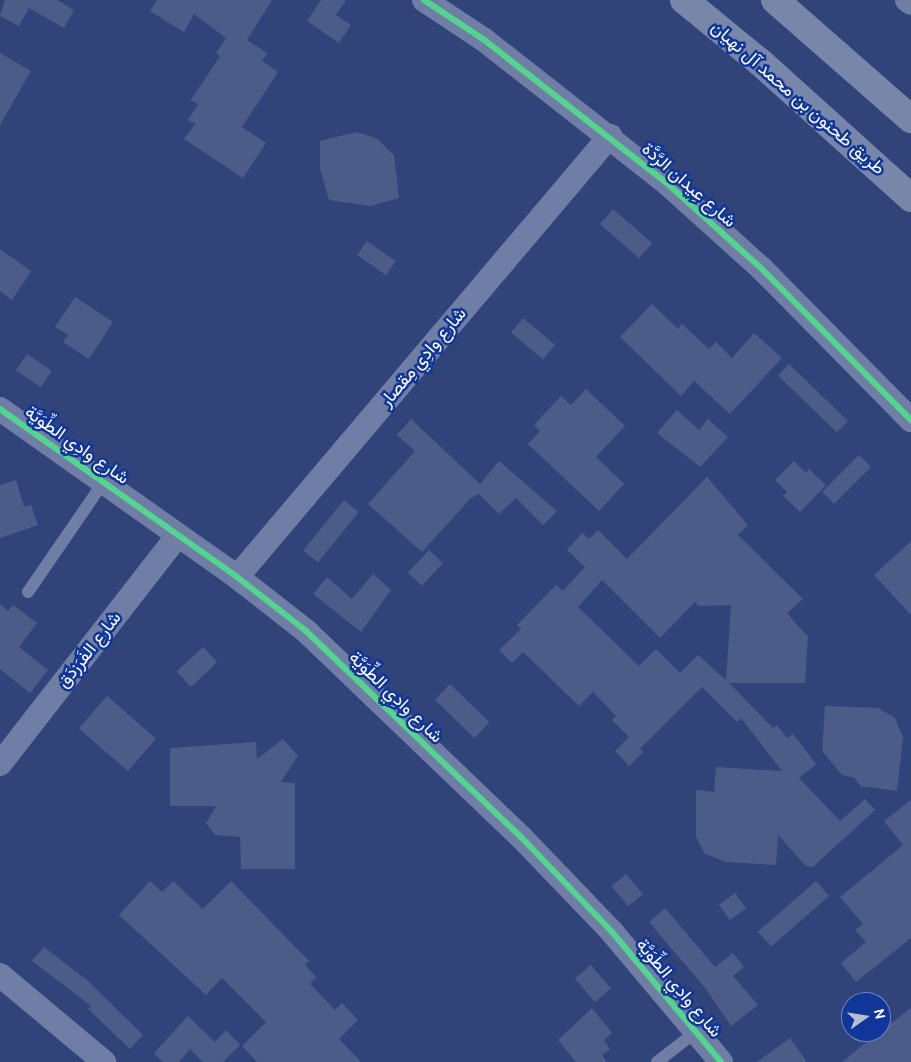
<!DOCTYPE html>
<html>
<head>
<meta charset="utf-8">
<style>
  body { margin:0 }
  #map { position:relative; width:911px; height:1062px; overflow:hidden; background:#30447a; font-family:Cabin,Vazirmatn,sans-serif }
  div>[style] { position:absolute }
  .building>* { inset:0; background:#4c5c88; transform-origin:0 0 }
  .lane>* { height:12px; margin:-6px; padding:0 6px; transform-origin:6px; border-radius:6px; background:#707ea5 }
  .street>* { height:24px; margin:-12px; padding:0 12px; transform-origin:12px; border-radius:12px; background:#707ea5 }
  .primary>* { height:28px; margin:-14px; padding:0 14px; transform-origin:14px; border-radius:14px; background:#7886aa }
  .cycleway>* { height:6px; margin:-3px; padding:0 3px; transform-origin:3px; border-radius:3px; background:#53d58f }
  span { translate:-50% -50%; white-space:nowrap; text-align:center; line-height:1.15; -webkit-text-stroke:5px #11369a; paint-order:stroke }
  .street-label { font-size:18px; color:#fff }
  .north { position:absolute; left:841px; top:992px; width:50px; height:50px; box-sizing:border-box; background:#11369a; border:1px solid #7086c2; border-radius:50%; rotate:77deg; font-size:14px; font-weight:700; line-height:20px; text-align:center; color:#fff }
  .north::after { content:''; display:block; margin:auto; width:18px; height:22px; background:#b7bed0; clip-path:polygon(50% 0,100% 100%,50% 72%,0 100%) }
</style>
</head>
<body>
<div id="map">
  <div class="building">
    <div style="clip-path:polygon(5px 0,57px 0,74px 10px,64px 28px,29px 8px,19px 26px,0 16px)"></div>
    <div style="clip-path:polygon(157px 0,272px 0,247px 40px,267px 53px,262px 61px,278px 72px,242px 127px,266px 143px,243px 178px,184px 139px,195px 124px,188px 120px,198px 104px,191px 100px,220px 56px,216px 53px,226px 38px,194px 14px,184px 32px,150px 11px)"></div>
    <div style="clip-path:polygon(321px 0,346px 0,336px 15px,351px 25px,339px 43px,307px 21px)"></div>
    <div style="clip-path:polygon(0 53px,31px 71px,0 125px)"></div>
    <div style="clip-path:polygon(356px 132px,376px 138px,394px 155px,399px 198px,370px 206px,329px 200px,320px 169px,320px 141px)"></div>
    <div style="left:613px;top:209px;width:52px;height:20px;rotate:41deg"></div>
    <div style="left:367px;top:241px;width:35px;height:17px;rotate:35deg"></div>
    <div style="clip-path:polygon(0 249px,31px 271px,12px 300px,0 291px)"></div>
    <div style="clip-path:polygon(75px 297px,113px 322px,89px 359px,63px 342px,68px 335px,55px 327px)"></div>
    <div style="clip-path:polygon(652px 304px,678px 329px,682px 324px,709px 349px,716px 342px,732px 358px,754px 333px,782px 358px,730px 414px,694px 381px,681px 396px,620px 337px)"></div>
    <div style="left:523px;top:318px;width:42px;height:19px;rotate:40deg"></div>
    <div style="left:27px;top:354px;width:30px;height:20px;rotate:34deg"></div>
    <div style="left:789px;top:364px;width:82px;height:16px;rotate:44deg"></div>
    <div style="clip-path:polygon(586px 389px,625px 426px,596px 457px,624px 484px,599px 511px,528px 444px,540px 431px,534px 425px,561px 396px,571px 405px)"></div>
    <div style="clip-path:polygon(677px 410px,699px 430px,708px 419px,728px 437px,700px 467px,657px 433px)"></div>
    <div style="clip-path:polygon(411px 419px,480px 484px,499px 461px,557px 511px,543px 525px,516px 498px,499px 514px,479px 494px,471px 498px,422px 552px,368px 504px,415px 451px,397px 435px)"></div>
    <div style="left:859px;top:455px;width:17px;height:52px;rotate:45deg"></div>
    <div style="clip-path:polygon(794px 461px,806px 473px,809px 469px,826px 485px,800px 512px,783px 496px,787px 492px,775px 480px)"></div>
    <div style="clip-path:polygon(evenodd,707px 477px,748px 525px,738px 535px,803px 599px,787px 613px,808px 637px,805px 683px,729px 683px,773px 728px,777px 725px,787px 738px,793px 734px,816px 764px,799px 778px,840px 821px,865px 799px,875px 810px,813px 867px,806px 866px,778px 835px,776px 865px,726px 862px,705px 854px,696px 837px,696px 790px,714px 792px,716px 767px,782px 771px,741px 718px,737px 722px,702px 687px,640px 749px,643px 752px,629px 766px,615px 751px,629px 737px,612px 720px,616px 716px,593px 692px,579px 706px,523px 652px,512px 663px,499px 650px,521px 629px,517px 625px,556px 585px,563px 591px,585px 567px,567px 550px,582px 533px,589px 539px,598px 530px,627px 559px,707px 477px,602px 580px,660px 638px,695px 602px,699px 606px,731px 605px,726px 680px,698px 655px,680px 673px,656px 649px,639px 666px,578px 607px,602px 580px)"></div>
    <div style="clip-path:polygon(16px 480px,24px 507px,31px 505px,38px 525px,0 538px,0 485px)"></div>
    <div style="left:344px;top:500px;width:19px;height:65px;rotate:39deg"></div>
    <div style="clip-path:polygon(911px 541px,911px 615px,874px 575px)"></div>
    <div style="left:429px;top:550px;width:19px;height:31px;rotate:43deg"></div>
    <div style="clip-path:polygon(373px 574px,391px 590px,361px 632px,313px 594px,327px 577px,352px 599px)"></div>
    <div style="clip-path:polygon(0 604px,8px 611px,13px 605px,37px 623px,19px 647px,48px 670px,30px 693px,0 669px)"></div>
    <div style="left:203px;top:647px;width:21px;height:36px;rotate:47deg"></div>
    <div style="left:450px;top:684px;width:55px;height:22px;rotate:44deg"></div>
    <div style="left:107px;top:696px;width:65px;height:43px;rotate:41deg"></div>
    <div style="clip-path:polygon(825px 706px,878px 708px,895px 718px,903px 737px,897px 791px,860px 786px,855px 778px,842px 775px,822px 751px)"></div>
    <div style="clip-path:polygon(283px 739px,298px 756px,281px 782px,295px 783px,295px 869px,241px 869px,240px 837px,215px 835px,206px 823px,216px 806px,170px 806px,170px 748px,256px 742px,257px 759px)"></div>
    <div style="clip-path:polygon(911px 800px,911px 938px,856px 982px,841px 963px,866px 942px,855px 930px,863px 924px,840px 897px,903px 845px,884px 821px)"></div>
    <div style="left:626px;top:874px;width:26px;height:19px;rotate:50deg"></div>
    <div style="clip-path:polygon(150px 881px,162px 892px,173px 881px,203px 909px,231px 881px,309px 961px,305px 965px,316px 977px,310px 984px,335px 1010px,342px 1003px,358px 1020px,339px 1039px,361px 1062px,257px 1062px,242px 1046px,266px 1022px,222px 978px,206px 995px,119px 915px)"></div>
    <div style="left:816px;top:881px;width:20px;height:77px;rotate:49deg"></div>
    <div style="left:735px;top:893px;width:19px;height:20px;rotate:54deg"></div>
    <div style="clip-path:polygon(665px 908px,715px 967px,733px 953px,744px 967px,733px 976px,758px 1005px,731px 1026px,706px 989px,649px 922px)"></div>
    <div style="clip-path:polygon(44px 947px,88px 981px,143px 1035px,130px 1049px,88px 1009px,91px 1006px,32px 961px)"></div>
    <div style="left:591px;top:965px;width:31px;height:21px;rotate:50deg"></div>
    <div style="clip-path:polygon(592px 1008px,612px 1033px,604px 1040px,610px 1049px,602px 1055px,607px 1062px,576px 1062px,558px 1040px)"></div>
    <div style="clip-path:polygon(911px 1008px,911px 1062px,842px 1062px,859px 1048px)"></div>
    <div style="clip-path:polygon(188px 1016px,215px 1042px,226px 1030px,240px 1045px,223px 1062px,203px 1062px,190px 1049px,179px 1062px,163px 1062px,154px 1053px)"></div>
    <div style="clip-path:polygon(790px 1038px,807px 1062px,757px 1062px)"></div>
  </div>
  <div class="lane">
    <div style="left:28px;top:592px;width:132px;rotate:-55.5deg"></div>
    <div style="left:657px;top:1062px;width:51px;rotate:-37.8deg"></div>
  </div>
  <div class="street">
    <div style="left:424px;top:0;width:71px;rotate:33.5deg"></div>
    <div style="left:483px;top:39px;width:236px;rotate:38.1deg"></div>
    <div style="left:669px;top:185px;width:124px;rotate:42.1deg"></div>
    <div style="left:761px;top:268px;width:214px;rotate:45.4deg"></div>
    <div style="left:907px;top:0;width:5px;rotate:37deg"></div>
    <div style="left:0;top:409px;width:291px;rotate:35.3deg"></div>
    <div style="left:237px;top:577px;width:88px;rotate:38deg"></div>
    <div style="left:306px;top:631px;width:298px;rotate:43.8deg"></div>
    <div style="left:521px;top:837px;width:132px;rotate:46.2deg"></div>
    <div style="left:612px;top:932px;width:170px;rotate:50deg"></div>
    <div style="left:237px;top:577px;width:578px;rotate:-49.78deg"></div>
    <div style="left:0;top:764px;width:290px;rotate:-52.1deg"></div>
    <div style="left:0;top:975px;width:136px;rotate:39.9deg"></div>
  </div>
  <div class="primary">
    <div style="left:684px;top:0;width:99px;rotate:39.3deg"></div>
    <div style="left:761px;top:63px;width:202px;rotate:42deg"></div>
    <div style="left:775px;top:0;width:181px;rotate:41.2deg"></div>
  </div>
  <div class="cycleway">
    <div style="left:424px;top:0;width:71px;rotate:33.5deg"></div>
    <div style="left:483px;top:39px;width:236px;rotate:38.1deg"></div>
    <div style="left:669px;top:185px;width:124px;rotate:42.1deg"></div>
    <div style="left:761px;top:268px;width:214px;rotate:45.4deg"></div>
    <div style="left:0;top:409px;width:291px;rotate:35.3deg"></div>
    <div style="left:237px;top:577px;width:88px;rotate:38deg"></div>
    <div style="left:306px;top:631px;width:298px;rotate:43.8deg"></div>
    <div style="left:521px;top:837px;width:132px;rotate:46.2deg"></div>
    <div style="left:612px;top:932px;width:170px;rotate:50deg"></div>
  </div>
  <div class="street-label">
    <span style="left:798px;top:98px;rotate:41deg">طريق طحنون بن محمد آل نهيان</span>
    <span style="left:689px;top:185px;rotate:41deg">شارع عِيدان الرَّدَّة</span>
    <span style="left:423px;top:357px;rotate:-50deg">شارع وادِي مِقصار</span>
    <span style="left:77px;top:445px;rotate:35deg">شارع وادِي الطِّوَيَّة</span>
    <span style="left:89px;top:650px;rotate:-52deg">شارع الفَرَزدَق</span>
    <span style="left:396px;top:697px;rotate:44deg">شارع وادِي الطِّوَيَّة</span>
    <span style="left:679px;top:988px;rotate:50deg">شارع وادِي الطِّوَيَّة</span>
  </div>
  <div class="north">N</div>
</div>
</body>
</html>
